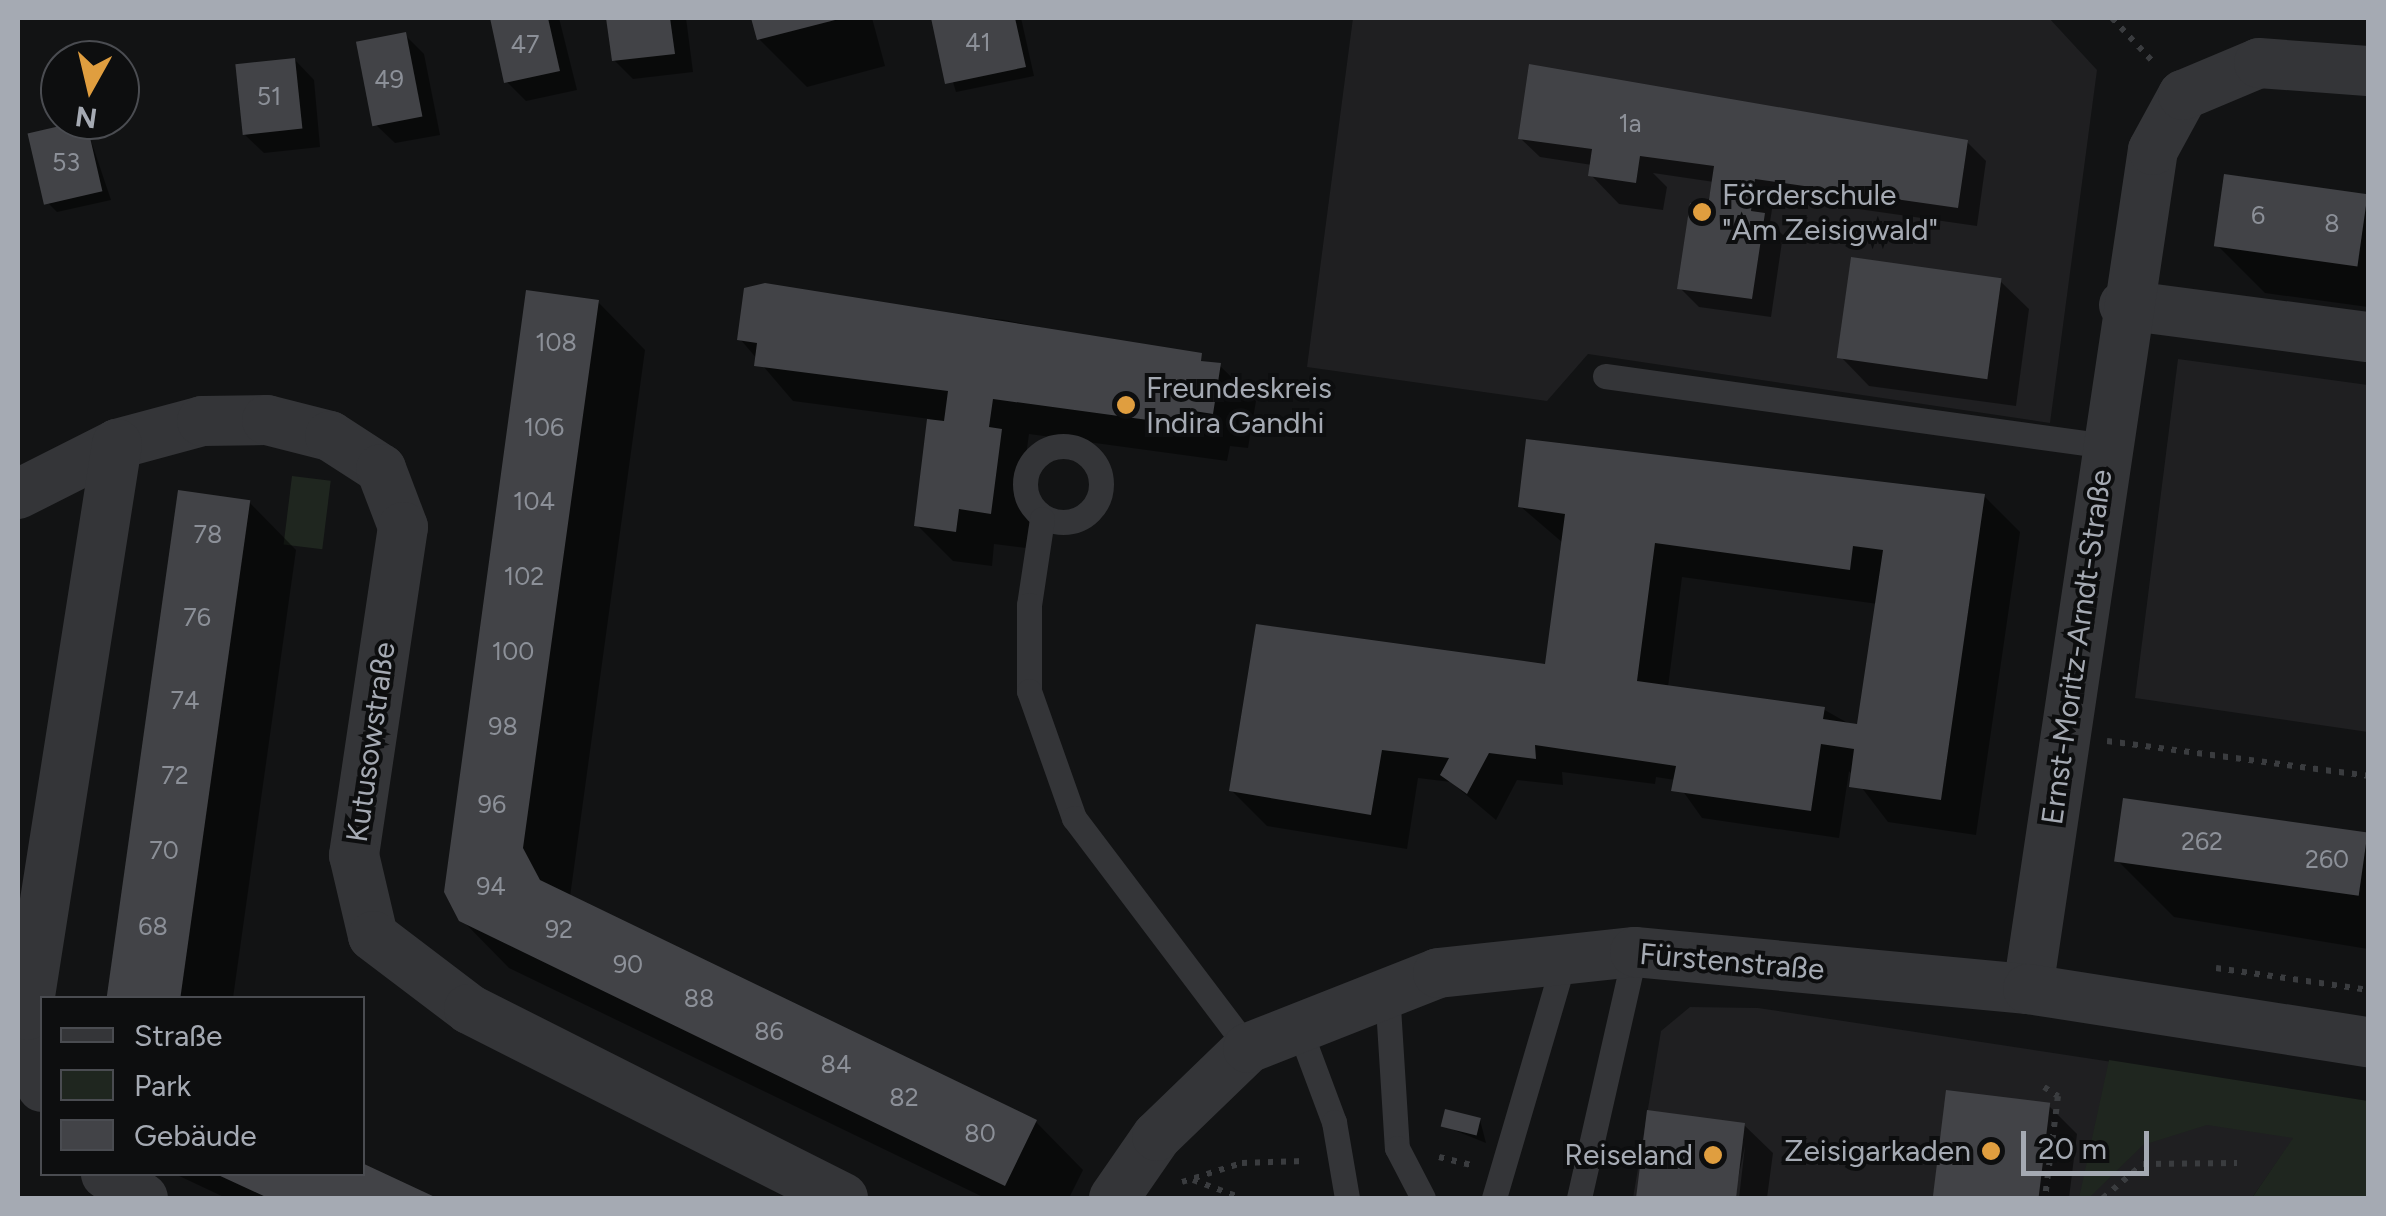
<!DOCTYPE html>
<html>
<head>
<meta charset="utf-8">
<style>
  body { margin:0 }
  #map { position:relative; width:2386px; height:1216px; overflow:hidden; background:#121314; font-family:Figtree,sans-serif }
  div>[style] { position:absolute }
  .built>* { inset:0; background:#1f1f21 }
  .green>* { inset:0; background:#1f261f; transform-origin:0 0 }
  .shadow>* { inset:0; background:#0007 }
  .building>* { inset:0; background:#424347; transform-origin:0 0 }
  .path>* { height:6px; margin-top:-3px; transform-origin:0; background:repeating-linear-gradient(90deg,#3a3c3f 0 5px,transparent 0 13px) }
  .service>* { height:25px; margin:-12.5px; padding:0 12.5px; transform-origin:12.5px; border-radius:12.5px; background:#343538 }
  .service>.ring { margin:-12.5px; padding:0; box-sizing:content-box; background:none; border:25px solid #343538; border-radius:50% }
  .minor>* { height:50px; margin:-25px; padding:0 25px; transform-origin:25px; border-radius:25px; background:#343538 }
  .dots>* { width:28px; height:28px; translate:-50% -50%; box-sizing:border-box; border:5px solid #0d0e0f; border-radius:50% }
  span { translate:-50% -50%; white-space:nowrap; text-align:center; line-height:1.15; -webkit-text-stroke:8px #0d0e0f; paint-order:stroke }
  .number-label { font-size:25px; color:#8c9098 }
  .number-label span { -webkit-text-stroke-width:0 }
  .poi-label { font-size:30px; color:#a5aab3 }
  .left { translate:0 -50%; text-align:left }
  .right { translate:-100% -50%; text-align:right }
  .street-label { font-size:30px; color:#a5aab3 }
  .frame { position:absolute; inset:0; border:20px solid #a5aab3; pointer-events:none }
  .legend { position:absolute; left:40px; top:996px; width:325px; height:180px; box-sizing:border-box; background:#0d0e0f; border:2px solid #4a4c51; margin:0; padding:12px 18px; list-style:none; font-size:30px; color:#a5aab3 }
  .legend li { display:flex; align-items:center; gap:20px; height:50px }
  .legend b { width:50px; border:2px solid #4a4c51 }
  .north { position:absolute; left:40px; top:40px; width:100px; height:100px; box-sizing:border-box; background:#0d0e0f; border:2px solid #4a4c51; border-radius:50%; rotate:188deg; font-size:28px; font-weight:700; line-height:40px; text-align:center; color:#a5aab3 }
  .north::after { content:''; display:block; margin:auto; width:35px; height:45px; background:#e09e3f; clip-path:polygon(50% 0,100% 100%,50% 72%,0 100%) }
  .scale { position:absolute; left:2021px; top:1131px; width:128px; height:45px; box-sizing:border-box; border:5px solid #a5aab3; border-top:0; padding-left:12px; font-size:30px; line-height:35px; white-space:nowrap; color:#a5aab3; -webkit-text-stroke:8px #0d0e0f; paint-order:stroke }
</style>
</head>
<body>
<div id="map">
  <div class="built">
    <div style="clip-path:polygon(1353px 18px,2049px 18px,2097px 70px,2050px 423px,1588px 354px,1547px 401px,1307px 367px)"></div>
    <div style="clip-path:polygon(2178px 359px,2368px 385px,2368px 732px,2135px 698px)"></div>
    <div style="clip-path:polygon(1690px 1007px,1758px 1008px,2303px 1091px,2294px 1138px,2252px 1198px,1633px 1198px,1661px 1031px)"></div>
  </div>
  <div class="green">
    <div style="left:292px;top:476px;width:39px;height:69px;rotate:7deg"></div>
    <div style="clip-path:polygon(2109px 1060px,2368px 1101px,2368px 1198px,2252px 1198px,2293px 1138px,2207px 1125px,2143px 1145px,2089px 1198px,2079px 1198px)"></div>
  </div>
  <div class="shadow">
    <div style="clip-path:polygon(493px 18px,559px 18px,577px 90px,526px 101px,507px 82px)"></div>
    <div style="clip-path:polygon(609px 18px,686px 18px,693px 72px,633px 79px,614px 60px)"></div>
    <div style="clip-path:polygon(754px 18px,872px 18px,885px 66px,807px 87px,759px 39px)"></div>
    <div style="clip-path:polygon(1021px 18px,1034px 76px,956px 92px,934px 19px)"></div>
    <div style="clip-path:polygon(405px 35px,424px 54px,440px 135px,395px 143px,375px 124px)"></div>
    <div style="clip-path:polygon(295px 60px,314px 80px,320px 147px,264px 153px,244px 134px)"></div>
    <div style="clip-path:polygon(85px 123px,111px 200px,57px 212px,48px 203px)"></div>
    <div style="clip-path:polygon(1520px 138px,1967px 142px,1986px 161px,1977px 226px,1774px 197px,1770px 222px,1783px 235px,1771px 317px,1699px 307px,1680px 288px,1714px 182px,1653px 173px,1667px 187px,1663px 210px,1619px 204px,1591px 175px,1592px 165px,1540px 157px)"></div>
    <div style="clip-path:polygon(2226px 177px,2368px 197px,2368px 307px,2265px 293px,2217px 245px)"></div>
    <div style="clip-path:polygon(2000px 281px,2029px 309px,2016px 406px,1869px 386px,1841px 357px)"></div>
    <div style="clip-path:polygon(746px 290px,1005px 320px,1219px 365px,1256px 401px,1248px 448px,1230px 446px,1227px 461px,1029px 434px,1026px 456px,1037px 467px,1026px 548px,994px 544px,992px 566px,953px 561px,917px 525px,930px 419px,793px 401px,740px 339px)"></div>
    <div style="clip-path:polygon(598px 302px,645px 350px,570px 897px,1036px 1122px,1083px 1170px,1069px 1198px,985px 1198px,509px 968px,461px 919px)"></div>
    <div style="clip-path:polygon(180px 492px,249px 502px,296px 550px,233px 998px,110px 998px)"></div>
    <div style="clip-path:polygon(evenodd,1984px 496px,2020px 532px,1976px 835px,1888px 822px,1849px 771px,1839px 838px,1702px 818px,1675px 780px,1656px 777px,1655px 784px,1562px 772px,1563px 785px,1517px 780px,1496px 820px,1451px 782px,1418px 778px,1407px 849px,1267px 826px,1231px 790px,1548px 667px,1563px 543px,1520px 506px,1984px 496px,1682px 577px,1878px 604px,1860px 730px,1823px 709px,1668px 687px,1682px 577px)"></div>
    <div style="clip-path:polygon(2125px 801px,2368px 835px,2368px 949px,2174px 917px,2117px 860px)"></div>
    <div style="clip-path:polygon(1948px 1093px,2048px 1105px,2077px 1134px,2069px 1198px,1935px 1198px)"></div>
    <div style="clip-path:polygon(1649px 1113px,1744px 1125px,1773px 1153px,1767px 1198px,1739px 1198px,1745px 1146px,1734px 1198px,1638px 1198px)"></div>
    <div style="clip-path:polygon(1480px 1120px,1486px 1143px,1444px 1126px)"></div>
    <div style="clip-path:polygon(362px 1166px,430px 1198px,226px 1198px,175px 1174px,362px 1174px)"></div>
  </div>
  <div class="building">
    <div style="clip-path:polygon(490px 18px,548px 18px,560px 71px,504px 83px)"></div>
    <div style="clip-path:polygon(606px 18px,670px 18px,675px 54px,612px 61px)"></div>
    <div style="clip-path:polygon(751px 18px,838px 18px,839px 19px,757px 40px)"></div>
    <div style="clip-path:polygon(931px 18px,1015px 18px,1026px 67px,945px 84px)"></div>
    <div style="left:406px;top:32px;width:86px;height:51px;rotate:79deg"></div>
    <div style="left:295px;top:58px;width:71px;height:60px;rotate:84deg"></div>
    <div style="clip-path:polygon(1529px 64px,1968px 140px,1958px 208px,1755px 179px,1751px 211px,1765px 213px,1752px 299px,1677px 289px,1690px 203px,1708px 206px,1714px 166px,1640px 156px,1636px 183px,1588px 176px,1592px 149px,1518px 139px)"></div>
    <div style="left:86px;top:120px;width:73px;height:60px;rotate:77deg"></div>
    <div style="left:2224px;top:174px;width:145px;height:73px;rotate:8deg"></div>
    <div style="left:1851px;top:257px;width:152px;height:102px;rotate:8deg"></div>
    <div style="clip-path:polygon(765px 283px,1202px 353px,1201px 361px,1221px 363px,1213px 414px,1194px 411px,1192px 426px,993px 399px,989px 427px,1002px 429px,991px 514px,959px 509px,956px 532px,914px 526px,927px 419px,944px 421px,948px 391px,754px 366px,757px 343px,737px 340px,744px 288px)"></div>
    <div style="clip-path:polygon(526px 290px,599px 300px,523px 848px,540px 880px,1037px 1120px,1005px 1186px,459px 921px,444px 892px)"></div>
    <div style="clip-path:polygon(evenodd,1526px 439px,1985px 494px,1941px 800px,1849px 787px,1854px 749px,1821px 744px,1811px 811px,1671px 791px,1676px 766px,1535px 745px,1536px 759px,1489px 753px,1467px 794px,1440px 775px,1449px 758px,1382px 750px,1371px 815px,1229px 791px,1256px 624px,1545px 664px,1565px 514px,1518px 507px,1526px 439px,1655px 543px,1850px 570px,1853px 546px,1883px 550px,1857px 724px,1823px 719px,1825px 707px,1637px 681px,1655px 543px)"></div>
    <div style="left:178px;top:490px;width:73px;height:513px;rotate:8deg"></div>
    <div style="left:2123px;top:798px;width:247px;height:64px;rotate:8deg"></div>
    <div style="left:1946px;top:1090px;width:105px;height:109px;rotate:7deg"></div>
    <div style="left:1445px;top:1109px;width:37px;height:18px;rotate:14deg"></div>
    <div style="clip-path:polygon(1647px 1110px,1745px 1123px,1736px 1198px,1636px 1198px)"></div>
    <div style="clip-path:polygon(362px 1163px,437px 1198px,268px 1198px,216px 1174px,362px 1174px)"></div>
  </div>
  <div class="path">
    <div style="left:2112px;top:18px;width:63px;rotate:46.9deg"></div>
    <div style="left:2107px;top:741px;width:263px;rotate:7.6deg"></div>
    <div style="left:2216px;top:968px;width:154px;rotate:8.2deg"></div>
    <div style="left:2044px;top:1087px;width:17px;rotate:33deg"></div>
    <div style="left:2058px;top:1096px;width:103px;rotate:97.3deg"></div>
    <div style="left:1439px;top:1157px;width:33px;rotate:14deg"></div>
    <div style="left:1193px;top:1180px;width:52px;rotate:20.2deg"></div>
    <div style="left:1182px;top:1182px;width:63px;rotate:-17.6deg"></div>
    <div style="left:1242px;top:1163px;width:64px;rotate:-1.8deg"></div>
    <div style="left:2103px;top:1198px;width:52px;rotate:-40.4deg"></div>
    <div style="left:2143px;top:1164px;width:94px;rotate:-0.6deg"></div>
  </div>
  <div class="service">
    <div style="left:1605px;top:376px;width:506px;rotate:7.95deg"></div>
    <div class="ring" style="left:1025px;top:446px;width:51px;height:51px"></div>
    <div style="left:1042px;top:519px;width:87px;rotate:98.6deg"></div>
    <div style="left:1029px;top:605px;width:86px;rotate:90deg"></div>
    <div style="left:1029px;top:691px;width:135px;rotate:70.5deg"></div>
    <div style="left:1074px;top:818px;width:288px;rotate:52.9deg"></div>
    <div style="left:1387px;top:991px;width:157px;rotate:86.4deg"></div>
    <div style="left:1397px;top:1148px;width:56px;rotate:62.5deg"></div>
    <div style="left:1297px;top:1023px;width:106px;rotate:69.5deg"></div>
    <div style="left:1334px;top:1122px;width:77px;rotate:80.3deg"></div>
    <div style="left:1494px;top:1198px;width:248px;rotate:-73.6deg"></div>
    <div style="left:1579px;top:1198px;width:252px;rotate:-77.2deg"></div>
  </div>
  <div class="minor">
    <div style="left:2124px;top:305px;width:246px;rotate:7.5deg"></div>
    <div style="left:18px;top:494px;width:111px;rotate:-26.8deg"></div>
    <div style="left:117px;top:444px;width:88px;rotate:-15.1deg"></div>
    <div style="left:202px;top:421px;width:65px;rotate:-0.9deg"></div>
    <div style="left:267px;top:420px;width:65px;rotate:14.3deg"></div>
    <div style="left:330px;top:436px;width:61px;rotate:32.9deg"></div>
    <div style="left:381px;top:469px;width:62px;rotate:69.2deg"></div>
    <div style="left:403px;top:527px;width:332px;rotate:98.5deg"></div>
    <div style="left:354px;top:855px;width:83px;rotate:76.8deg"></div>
    <div style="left:373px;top:936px;width:121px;rotate:37.2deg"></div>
    <div style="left:469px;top:1009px;width:419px;rotate:26.8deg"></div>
    <div style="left:2028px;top:989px;width:848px;rotate:-81.53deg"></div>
    <div style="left:2153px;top:150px;width:63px;rotate:-61.4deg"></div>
    <div style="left:2183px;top:95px;width:82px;rotate:-22.8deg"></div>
    <div style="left:2259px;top:63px;width:109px;rotate:4.2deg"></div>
    <div style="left:42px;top:1087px;width:74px;rotate:-101.8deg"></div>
    <div style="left:27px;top:1015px;width:578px;rotate:-81.04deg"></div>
    <div style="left:106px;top:1174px;width:44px;rotate:33deg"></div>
    <div style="left:1114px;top:1198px;width:75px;rotate:-55.3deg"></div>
    <div style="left:1157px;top:1136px;width:127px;rotate:-44deg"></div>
    <div style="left:1248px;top:1048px;width:204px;rotate:-21.5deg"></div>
    <div style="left:1438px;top:973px;width:198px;rotate:-6.1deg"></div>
    <div style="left:1635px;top:952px;width:395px;rotate:5.4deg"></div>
    <div style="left:2028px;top:989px;width:344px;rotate:8.9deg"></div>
  </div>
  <div class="dots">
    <div style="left:1702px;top:212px;background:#e09e3f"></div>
    <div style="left:1126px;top:405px;background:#e09e3f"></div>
    <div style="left:1991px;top:1151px;background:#e09e3f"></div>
    <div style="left:1713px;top:1155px;background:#e09e3f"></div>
  </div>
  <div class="number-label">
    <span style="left:978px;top:42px">41</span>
    <span style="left:525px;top:44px">47</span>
    <span style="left:389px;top:79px">49</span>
    <span style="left:269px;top:96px">51</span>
    <span style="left:1630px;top:123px">1a</span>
    <span style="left:66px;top:162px">53</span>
    <span style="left:2258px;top:215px">6</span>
    <span style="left:2332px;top:223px">8</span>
    <span style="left:556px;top:342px">108</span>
    <span style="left:544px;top:427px">106</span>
    <span style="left:534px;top:501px">104</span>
    <span style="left:208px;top:534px">78</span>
    <span style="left:524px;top:576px">102</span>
    <span style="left:197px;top:617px">76</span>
    <span style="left:513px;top:651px">100</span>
    <span style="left:185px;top:700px">74</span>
    <span style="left:503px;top:726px">98</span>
    <span style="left:175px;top:775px">72</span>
    <span style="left:492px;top:804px">96</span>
    <span style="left:2202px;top:841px">262</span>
    <span style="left:164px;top:850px">70</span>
    <span style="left:2327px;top:859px">260</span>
    <span style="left:491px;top:886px">94</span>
    <span style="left:153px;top:926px">68</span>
    <span style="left:559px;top:929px">92</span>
    <span style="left:628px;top:964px">90</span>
    <span style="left:699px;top:998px">88</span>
    <span style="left:769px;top:1031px">86</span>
    <span style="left:836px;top:1064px">84</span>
    <span style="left:904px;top:1097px">82</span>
    <span style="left:980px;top:1133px">80</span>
  </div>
  <div class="poi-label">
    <span class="left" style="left:1722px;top:212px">Förderschule<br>"Am Zeisigwald"</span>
    <span class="left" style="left:1146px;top:405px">Freundeskreis<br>Indira Gandhi</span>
    <span class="right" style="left:1971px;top:1151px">Zeisigarkaden</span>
    <span class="right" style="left:1693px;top:1155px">Reiseland</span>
  </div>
  <div class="street-label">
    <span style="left:2077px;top:647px;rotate:-82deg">Ernst-Moritz-Arndt-Straße</span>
    <span style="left:371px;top:742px;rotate:-82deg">Kutusowstraße</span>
    <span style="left:1732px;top:962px;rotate:5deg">Fürstenstraße</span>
  </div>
  <div class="frame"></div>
  <ul class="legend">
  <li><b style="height:12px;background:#343538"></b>Straße</li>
  <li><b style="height:28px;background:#1f261f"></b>Park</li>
  <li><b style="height:28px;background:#424347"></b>Gebäude</li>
  </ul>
  <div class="north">N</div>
  <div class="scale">20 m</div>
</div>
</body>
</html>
